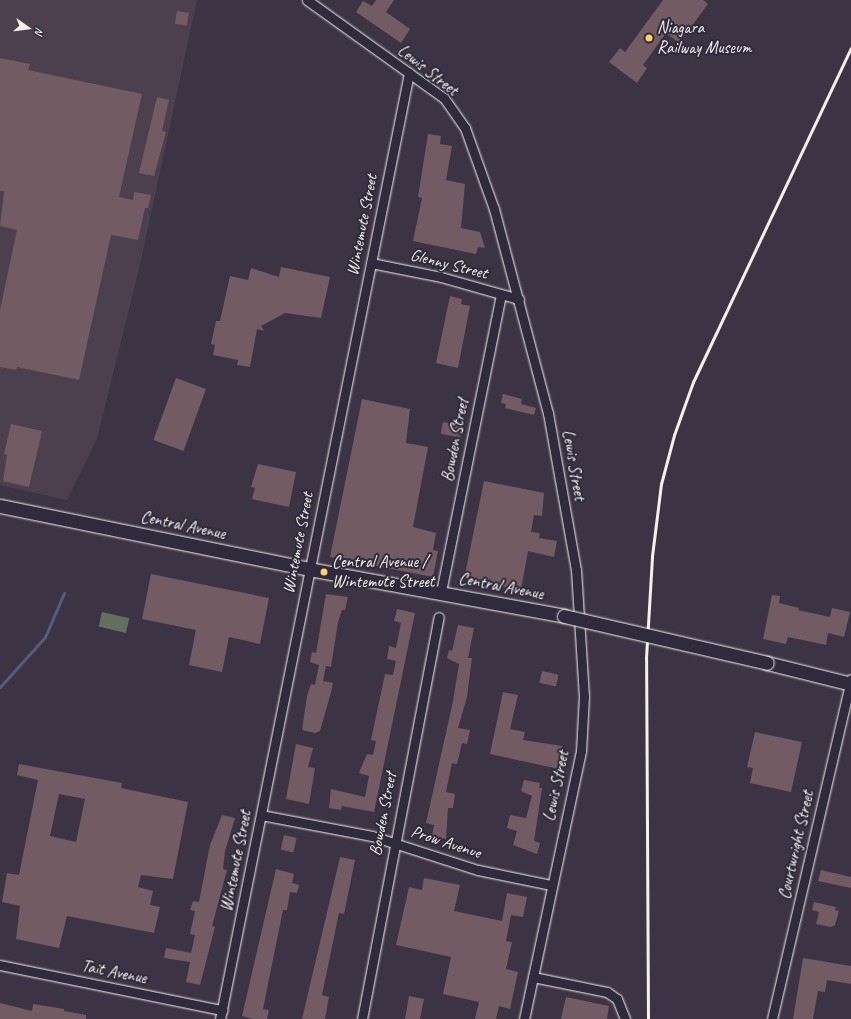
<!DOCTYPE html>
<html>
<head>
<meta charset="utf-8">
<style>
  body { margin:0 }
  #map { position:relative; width:851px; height:1019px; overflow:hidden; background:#3c3445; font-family:Caveat,sans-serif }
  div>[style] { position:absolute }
  .built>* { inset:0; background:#4c404e }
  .green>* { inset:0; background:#646e61; transform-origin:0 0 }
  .stream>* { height:3px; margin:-1.5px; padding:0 1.5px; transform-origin:1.5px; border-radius:1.5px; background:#525e7b }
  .building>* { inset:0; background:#725b63; transform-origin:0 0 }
  .roads { filter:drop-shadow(0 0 1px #f4f1e8) drop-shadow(0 0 1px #f4f1e8) }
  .street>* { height:9px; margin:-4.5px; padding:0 4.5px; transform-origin:4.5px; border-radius:4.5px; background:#2f2a3d }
  .secondary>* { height:13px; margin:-6.5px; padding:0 6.5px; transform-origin:6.5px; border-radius:6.5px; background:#2f2a3d }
  .rail>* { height:3px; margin:-1.5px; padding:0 1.5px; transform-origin:1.5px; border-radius:1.5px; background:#f4f1e8 }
  .bridges { filter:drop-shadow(0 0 1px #f4f1e8) drop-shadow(0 0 1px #f4f1e8) }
  .secondary-bridge>* { height:13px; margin:-6.5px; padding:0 6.5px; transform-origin:6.5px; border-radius:6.5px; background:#2f2a3d }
  .dots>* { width:11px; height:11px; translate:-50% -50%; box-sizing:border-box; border:2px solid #2f2a3d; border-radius:50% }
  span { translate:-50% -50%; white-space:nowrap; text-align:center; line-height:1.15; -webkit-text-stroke:4px #2f2a3d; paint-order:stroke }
  .poi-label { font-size:17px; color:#f4f1e8 }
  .left { translate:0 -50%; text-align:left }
  .street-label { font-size:17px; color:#f4f1e8 }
  .north { position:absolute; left:8px; top:8px; width:40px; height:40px; -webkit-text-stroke:3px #2f2a3d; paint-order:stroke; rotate:104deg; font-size:11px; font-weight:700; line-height:16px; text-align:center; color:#f4f1e8 }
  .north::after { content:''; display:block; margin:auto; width:14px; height:18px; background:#f4f1e8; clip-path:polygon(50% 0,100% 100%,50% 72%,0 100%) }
</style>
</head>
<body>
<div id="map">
  <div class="built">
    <div style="clip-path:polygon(0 0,197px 0,139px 269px,97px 439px,67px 500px,0 485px)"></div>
  </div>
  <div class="green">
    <div style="left:102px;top:612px;width:28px;height:15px;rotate:13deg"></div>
  </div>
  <div class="stream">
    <div style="left:0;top:687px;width:67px;rotate:-48deg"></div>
    <div style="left:45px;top:637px;width:48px;rotate:-66.6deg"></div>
  </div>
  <div class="building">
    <div style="clip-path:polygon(376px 0,394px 0,386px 12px,410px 29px,401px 43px,356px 12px,363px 1px,372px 6px)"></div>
    <div style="clip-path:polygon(663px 0,703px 0,708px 4px,679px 43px,666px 33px,643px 65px,647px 68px,637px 83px,609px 62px,620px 48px,625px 52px)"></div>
    <div style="left:177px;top:11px;width:12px;height:13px;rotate:9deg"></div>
    <div style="clip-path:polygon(0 58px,30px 64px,28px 70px,142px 94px,119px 197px,133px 200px,134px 192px,151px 195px,148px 208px,145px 208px,138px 240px,111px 235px,79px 380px,17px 367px,16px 370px,0 367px,0 310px,17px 230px,0 226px,4px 191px,0 191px)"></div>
    <div style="clip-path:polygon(157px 97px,169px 100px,162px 131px,166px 132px,154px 176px,139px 173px)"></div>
    <div style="clip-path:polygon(428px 134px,441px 136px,440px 144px,452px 146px,446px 180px,465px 184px,461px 228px,480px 232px,485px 248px,478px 247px,476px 254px,413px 241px,422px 198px,418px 197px)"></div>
    <div style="clip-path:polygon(281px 267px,330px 277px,321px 318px,285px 313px,261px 326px,264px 331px,257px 329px,250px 367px,237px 365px,238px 360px,213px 355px,215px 345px,211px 344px,216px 321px,220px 321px,230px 276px,248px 280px,251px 268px,279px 277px)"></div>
    <div style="clip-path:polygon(450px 296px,462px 299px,461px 304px,470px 306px,458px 368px,436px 363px)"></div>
    <div style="left:176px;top:378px;width:32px;height:66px;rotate:20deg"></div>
    <div style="clip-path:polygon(503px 394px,522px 399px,521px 404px,536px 408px,534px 415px,505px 408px,506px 404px,501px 403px)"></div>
    <div style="clip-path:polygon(362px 399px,410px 409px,406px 443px,428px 447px,413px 527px,436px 533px,433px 550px,438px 551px,433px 577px,330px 557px)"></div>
    <div style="left:443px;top:422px;width:20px;height:12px;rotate:11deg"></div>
    <div style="clip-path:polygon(11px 424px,42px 431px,29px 487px,3px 481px,7px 455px,4px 454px)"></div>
    <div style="clip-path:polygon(258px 464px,296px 472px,289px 507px,252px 499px,255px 488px,251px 487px)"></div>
    <div style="clip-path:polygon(484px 481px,544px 493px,542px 516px,534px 515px,531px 532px,540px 533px,539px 538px,557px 541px,554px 557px,528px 551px,521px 590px,464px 579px)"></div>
    <div style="clip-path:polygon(151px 574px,269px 598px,260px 644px,229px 637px,222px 672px,189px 665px,196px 630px,142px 619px)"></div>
    <div style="clip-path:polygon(326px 594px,348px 597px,345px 610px,342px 610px,338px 622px,331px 667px,326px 666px,323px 681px,333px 683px,330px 696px,320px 731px,315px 733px,302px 730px,307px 696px,311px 684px,315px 685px,319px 665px,310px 662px,312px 652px,316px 653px)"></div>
    <div style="clip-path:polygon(772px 595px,780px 596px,779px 603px,799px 608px,798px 610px,830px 617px,832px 608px,850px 612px,844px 637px,828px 633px,826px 645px,788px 637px,786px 644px,763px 639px)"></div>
    <div style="clip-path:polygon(397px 609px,415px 613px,374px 812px,342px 806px,341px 810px,329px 808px,331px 789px,365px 797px,369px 776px,359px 773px,367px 754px,373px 755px,376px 741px,371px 740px,385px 674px,393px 675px,396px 661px,387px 659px,389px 646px,396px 648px,401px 623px,394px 621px)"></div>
    <div style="clip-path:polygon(458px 625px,474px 628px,468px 658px,472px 658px,467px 697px,458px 728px,470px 730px,467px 744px,462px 743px,457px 764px,452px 763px,446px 792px,455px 794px,453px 808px,448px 808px,446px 839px,432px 836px,434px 825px,426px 823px,453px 701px,459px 664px,447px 658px,449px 650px,452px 651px)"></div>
    <div style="left:542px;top:671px;width:17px;height:12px;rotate:13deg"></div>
    <div style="clip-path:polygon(503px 692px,518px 695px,510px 729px,525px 732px,523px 740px,562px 746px,559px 769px,490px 754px)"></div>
    <div style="clip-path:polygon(755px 732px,802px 742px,791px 792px,750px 783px,753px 768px,747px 767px)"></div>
    <div style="clip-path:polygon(296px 744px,313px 748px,308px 767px,315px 768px,309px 804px,286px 799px)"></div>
    <div style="clip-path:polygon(evenodd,19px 764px,122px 783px,121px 788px,188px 802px,173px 879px,141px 875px,138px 887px,153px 891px,150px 905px,160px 907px,154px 933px,67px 916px,59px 948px,16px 939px,20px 906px,2px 902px,7px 873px,19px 875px,38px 780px,17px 775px,19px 764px,59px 794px,85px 799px,76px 842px,50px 836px,59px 794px)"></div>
    <div style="clip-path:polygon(524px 780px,540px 783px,539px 788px,542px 788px,534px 841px,540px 843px,537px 854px,513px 845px,517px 831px,507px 828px,510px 815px,526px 818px,532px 796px,521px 791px)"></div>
    <div style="clip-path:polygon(222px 815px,235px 818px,225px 851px,223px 869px,227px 870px,212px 926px,215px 927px,200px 985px,186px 982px,190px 962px,164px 958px,166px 948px,191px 953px,195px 935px,190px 934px,195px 911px,190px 910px,193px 901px,199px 902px,210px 845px)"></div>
    <div style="left:284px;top:835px;width:13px;height:15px;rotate:13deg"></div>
    <div style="clip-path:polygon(340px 857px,355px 860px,344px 914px,339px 913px,322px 995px,329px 997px,325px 1019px,302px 1019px)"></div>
    <div style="clip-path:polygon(276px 869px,294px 874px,292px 883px,299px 885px,297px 893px,290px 892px,287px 910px,283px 910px,263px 1009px,269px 1010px,267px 1019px,253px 1019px,242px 1016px)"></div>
    <div style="clip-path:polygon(821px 870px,851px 877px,851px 888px,818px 881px)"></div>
    <div style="clip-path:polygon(424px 878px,460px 885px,454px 911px,502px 921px,507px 893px,527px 897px,523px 917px,511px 915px,506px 941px,512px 942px,506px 969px,518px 972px,510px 1009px,499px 1006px,496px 1019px,475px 1019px,479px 1002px,443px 994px,451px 957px,396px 945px,409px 887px,422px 890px)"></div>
    <div style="clip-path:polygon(814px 902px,836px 907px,835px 910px,839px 911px,835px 925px,831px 927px,816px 924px,819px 912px,812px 910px)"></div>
    <div style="clip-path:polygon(803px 958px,851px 966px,851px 984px,827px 980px,825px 992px,818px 991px,813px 1019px,793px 1019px)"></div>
    <div style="clip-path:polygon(409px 996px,424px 999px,420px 1019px,405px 1019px)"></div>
    <div style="clip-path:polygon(566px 997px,609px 1006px,607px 1019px,561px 1019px)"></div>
    <div style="clip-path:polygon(0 1003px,32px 1011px,33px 1004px,64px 1009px,64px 1011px,86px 1015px,86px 1019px,0 1019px)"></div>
  </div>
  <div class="roads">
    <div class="street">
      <div style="left:307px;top:0;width:168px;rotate:35.6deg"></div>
      <div style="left:444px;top:98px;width:37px;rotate:55deg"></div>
      <div style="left:465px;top:128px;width:86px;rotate:70.3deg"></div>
      <div style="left:494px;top:209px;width:211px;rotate:75.2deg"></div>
      <div style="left:548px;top:413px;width:159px;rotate:79.9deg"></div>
      <div style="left:576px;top:570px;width:126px;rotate:86.4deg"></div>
      <div style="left:584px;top:696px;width:55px;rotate:93.1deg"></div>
      <div style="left:581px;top:751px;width:274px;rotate:102deg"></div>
      <div style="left:371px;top:263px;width:71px;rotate:11.3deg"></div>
      <div style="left:441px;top:277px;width:81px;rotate:15.8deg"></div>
      <div style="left:441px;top:592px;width:303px;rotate:-78.6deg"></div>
      <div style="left:261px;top:815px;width:113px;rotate:10.7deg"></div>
      <div style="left:372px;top:836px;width:111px;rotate:17.8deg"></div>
      <div style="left:478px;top:870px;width:75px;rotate:11.6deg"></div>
      <div style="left:0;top:965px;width:227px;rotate:11.5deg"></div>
      <div style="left:533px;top:977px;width:76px;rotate:11.5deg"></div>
      <div style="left:607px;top:992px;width:12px;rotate:35deg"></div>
      <div style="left:617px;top:999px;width:22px;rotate:68deg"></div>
      <div style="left:220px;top:1019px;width:965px;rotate:-78.7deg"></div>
      <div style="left:362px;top:1019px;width:409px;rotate:-79.2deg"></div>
      <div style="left:772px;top:1019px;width:349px;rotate:-76.9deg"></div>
    </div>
    <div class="secondary">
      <div style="left:0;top:506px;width:315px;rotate:11.5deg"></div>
      <div style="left:309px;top:569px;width:259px;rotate:10.4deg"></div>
      <div style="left:767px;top:663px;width:87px;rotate:14deg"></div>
    </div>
  </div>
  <div class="rail">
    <div style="left:648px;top:1019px;width:361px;rotate:-90.3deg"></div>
    <div style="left:646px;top:658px;width:102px;rotate:-86.6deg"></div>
    <div style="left:652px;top:556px;width:73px;rotate:-82.9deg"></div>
    <div style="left:661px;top:484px;width:51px;rotate:-75.1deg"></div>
    <div style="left:674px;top:435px;width:56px;rotate:-70.3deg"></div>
    <div style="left:693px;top:382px;width:369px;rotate:-64.7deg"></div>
  </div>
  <div class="bridges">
    <div class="secondary-bridge">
      <div style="left:564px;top:616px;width:208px;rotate:13deg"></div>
    </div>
  </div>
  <div class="dots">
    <div style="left:649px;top:38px;background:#ffd166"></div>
    <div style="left:324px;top:572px;background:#ffd166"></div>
  </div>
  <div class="poi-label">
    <span class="left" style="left:657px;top:38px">Niagara<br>Railway Museum</span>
    <span class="left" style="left:332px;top:572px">Central Avenue /<br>Wintemute Street</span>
  </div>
  <div class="street-label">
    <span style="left:428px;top:70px;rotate:38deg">Lewis Street</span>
    <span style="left:362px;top:225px;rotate:-79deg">Wintemute Street</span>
    <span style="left:449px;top:264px;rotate:14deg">Glenny Street</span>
    <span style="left:455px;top:440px;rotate:-79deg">Bowden Street</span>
    <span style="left:574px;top:465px;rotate:80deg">Lewis Street</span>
    <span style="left:183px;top:525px;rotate:12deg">Central Avenue</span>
    <span style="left:298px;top:543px;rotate:-79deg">Wintemute Street</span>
    <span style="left:501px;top:586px;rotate:11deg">Central Avenue</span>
    <span style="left:556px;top:786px;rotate:-78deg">Lewis Street</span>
    <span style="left:383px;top:814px;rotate:-79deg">Bowden Street</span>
    <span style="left:446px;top:842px;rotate:18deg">Prow Avenue</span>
    <span style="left:796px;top:845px;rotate:-77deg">Courtwright Street</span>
    <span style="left:236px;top:861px;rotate:-79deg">Wintemute Street</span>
    <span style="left:114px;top:972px;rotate:11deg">Tait Avenue</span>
  </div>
  <div class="north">N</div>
</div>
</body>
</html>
